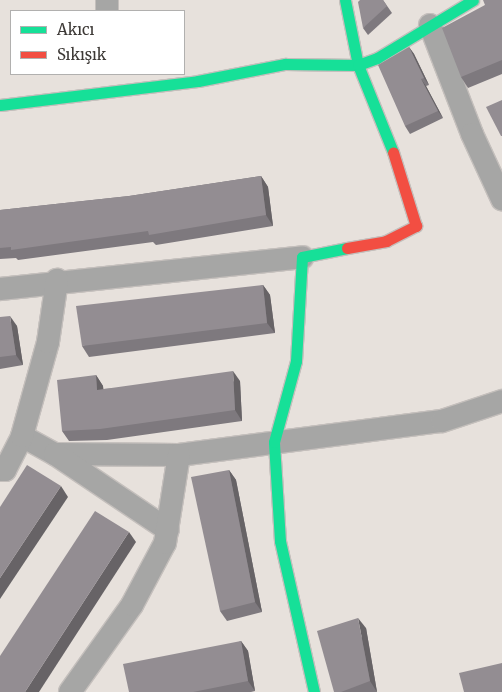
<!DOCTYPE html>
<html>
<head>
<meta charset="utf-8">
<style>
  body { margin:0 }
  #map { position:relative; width:502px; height:692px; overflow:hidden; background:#e7e1dc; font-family:Merriweather,serif }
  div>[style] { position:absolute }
  .roads { filter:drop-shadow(1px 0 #c4bfbc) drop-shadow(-1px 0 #c4bfbc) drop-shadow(0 1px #c4bfbc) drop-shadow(0 -1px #c4bfbc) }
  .street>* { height:22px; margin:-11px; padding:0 11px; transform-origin:11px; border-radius:11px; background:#a6a6a5 }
  .fast>* { height:11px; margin:-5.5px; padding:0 5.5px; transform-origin:5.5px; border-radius:5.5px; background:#16e098 }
  .jam>* { height:11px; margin:-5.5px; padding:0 5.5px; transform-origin:5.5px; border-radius:5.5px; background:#f24e42 }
  .wall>* { inset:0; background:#7e797e }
  .shaded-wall>* { inset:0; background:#676366 }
  .building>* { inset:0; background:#938d92 }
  span { translate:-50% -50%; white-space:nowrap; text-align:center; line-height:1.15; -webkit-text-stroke:5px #fff; paint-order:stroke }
  .legend { position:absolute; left:10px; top:10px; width:175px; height:65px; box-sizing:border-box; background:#fff; border:1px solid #b1b0af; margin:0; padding:6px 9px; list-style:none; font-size:15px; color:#3d3936 }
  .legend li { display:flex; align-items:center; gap:10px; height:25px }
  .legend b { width:25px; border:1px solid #b1b0af }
</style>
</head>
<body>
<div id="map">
  <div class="roads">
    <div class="street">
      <div style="left:107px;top:0;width:11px;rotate:90deg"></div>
      <div style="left:430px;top:25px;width:117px;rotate:68.9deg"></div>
      <div style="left:472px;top:134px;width:72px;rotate:65.2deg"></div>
      <div style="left:0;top:289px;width:304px;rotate:-6deg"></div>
      <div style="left:22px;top:436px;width:38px;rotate:29deg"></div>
      <div style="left:55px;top:454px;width:124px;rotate:0.5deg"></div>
      <div style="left:179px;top:455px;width:265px;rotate:-7.4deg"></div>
      <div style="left:442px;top:421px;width:63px;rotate:-18.4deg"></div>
      <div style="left:55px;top:454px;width:136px;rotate:33.9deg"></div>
      <div style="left:0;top:470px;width:5px"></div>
      <div style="left:5px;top:470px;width:38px;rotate:-63deg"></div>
      <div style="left:22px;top:436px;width:98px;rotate:-74.5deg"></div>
      <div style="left:48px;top:342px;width:63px;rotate:-81.7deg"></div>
      <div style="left:70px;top:692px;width:107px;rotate:-54.5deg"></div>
      <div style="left:132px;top:605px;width:70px;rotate:-62deg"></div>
      <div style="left:165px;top:543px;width:89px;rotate:-81deg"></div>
    </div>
    <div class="fast">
      <div style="left:345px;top:0;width:66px;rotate:78.7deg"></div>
      <div style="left:358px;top:65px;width:94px;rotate:68.1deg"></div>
      <div style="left:0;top:105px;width:199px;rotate:-6.9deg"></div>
      <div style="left:198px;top:81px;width:89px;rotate:-11.1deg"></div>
      <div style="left:285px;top:64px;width:73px;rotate:0.8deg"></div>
      <div style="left:358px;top:65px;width:20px;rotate:-20deg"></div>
      <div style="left:377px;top:58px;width:112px;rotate:-31.1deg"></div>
      <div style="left:314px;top:692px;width:155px;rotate:-102.7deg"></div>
      <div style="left:280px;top:541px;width:99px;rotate:-93.5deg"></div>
      <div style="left:274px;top:442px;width:84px;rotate:-74.8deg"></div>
      <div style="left:296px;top:361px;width:104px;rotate:-86.7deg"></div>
      <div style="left:302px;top:257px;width:46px;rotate:-11.3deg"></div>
    </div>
    <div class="jam">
      <div style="left:347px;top:248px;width:40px;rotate:-10deg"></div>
      <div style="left:386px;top:241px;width:34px;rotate:-27deg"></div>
      <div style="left:416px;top:226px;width:77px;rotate:-107.3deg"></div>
    </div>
  </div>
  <div class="wall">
    <div style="clip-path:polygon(383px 0,392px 13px,368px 35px,363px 28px)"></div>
    <div style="clip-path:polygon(502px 0,502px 74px,468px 88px,461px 77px,485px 5px)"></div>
    <div style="clip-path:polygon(409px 47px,414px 54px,429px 85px,426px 86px,443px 118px,410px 134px,405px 126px)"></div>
    <div style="clip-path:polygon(261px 176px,268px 187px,273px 226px,156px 245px,153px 242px,18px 260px,16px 258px,0 259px,0 210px,129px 196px)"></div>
    <div style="clip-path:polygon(263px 285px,270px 295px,275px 333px,89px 357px,82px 346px)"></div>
    <div style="clip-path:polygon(0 317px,17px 326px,23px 365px,0 369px)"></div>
    <div style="clip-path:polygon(96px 375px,103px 386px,103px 389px,240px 381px,242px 421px,107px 440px,69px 441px,62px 431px)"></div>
    <div style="clip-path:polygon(229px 470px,236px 480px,262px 612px,227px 621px,220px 611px)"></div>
    <div style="clip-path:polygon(366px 628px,377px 692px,334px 692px)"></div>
    <div style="clip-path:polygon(241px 641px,248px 651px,255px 691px,251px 692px,129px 692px)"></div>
  </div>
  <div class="shaded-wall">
    <div style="clip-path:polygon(409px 47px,414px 54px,429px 85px,424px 78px)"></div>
    <div style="clip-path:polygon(421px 79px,426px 86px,443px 118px,438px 111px)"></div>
    <div style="clip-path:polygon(261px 176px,268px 187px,273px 226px,266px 215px)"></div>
    <div style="clip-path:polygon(263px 285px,270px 295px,275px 333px,267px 323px)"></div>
    <div style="clip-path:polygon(10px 316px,17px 326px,23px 365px,16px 355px)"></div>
    <div style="clip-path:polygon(233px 371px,240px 381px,242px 421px,235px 410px)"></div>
    <div style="clip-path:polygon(96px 375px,103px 386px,105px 400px,97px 390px)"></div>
    <div style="clip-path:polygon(229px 470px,236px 480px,262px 612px,255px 602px)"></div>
    <div style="clip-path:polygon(61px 486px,68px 497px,0 599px,0 578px)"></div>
    <div style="clip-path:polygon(129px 532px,136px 542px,39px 692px,25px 692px)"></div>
    <div style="clip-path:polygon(358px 618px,366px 628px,377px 692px,370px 681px)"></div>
    <div style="clip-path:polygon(241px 641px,248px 651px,255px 691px,248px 681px)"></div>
  </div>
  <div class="building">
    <div style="clip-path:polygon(360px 0,383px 0,387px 6px,363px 28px,358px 2px)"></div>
    <div style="clip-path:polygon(483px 0,502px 0,502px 60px,461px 77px,442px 28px,485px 5px)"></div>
    <div style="clip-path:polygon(409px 47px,424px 78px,421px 79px,438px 111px,405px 126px,378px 65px)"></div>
    <div style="clip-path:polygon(502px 100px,502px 136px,501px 136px,486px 107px)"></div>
    <div style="clip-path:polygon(261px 176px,266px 215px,149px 235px,148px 231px,11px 250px,11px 247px,0 248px,0 210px,129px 196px)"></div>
    <div style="clip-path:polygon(263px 285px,267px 323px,82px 346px,76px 306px)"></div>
    <div style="clip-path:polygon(10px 316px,16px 355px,0 357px,0 317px)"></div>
    <div style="clip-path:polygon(233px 371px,235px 410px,100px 429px,62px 431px,57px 380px,96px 375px,97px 390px)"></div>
    <div style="clip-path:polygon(27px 465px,61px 486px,0 578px,0 507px)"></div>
    <div style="clip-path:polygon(229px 470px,255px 602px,220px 611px,191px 477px)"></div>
    <div style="clip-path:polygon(95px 511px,129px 532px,25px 692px,0 692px,0 656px)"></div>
    <div style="clip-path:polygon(358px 618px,370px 681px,341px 692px,334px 692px,317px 631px)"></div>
    <div style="clip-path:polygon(241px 641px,248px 681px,193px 692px,129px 692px,123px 664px)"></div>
    <div style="clip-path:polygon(502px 663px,502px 692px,464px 692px,459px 673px)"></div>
  </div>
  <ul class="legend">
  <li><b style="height:6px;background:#16e098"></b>Akıcı</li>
  <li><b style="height:6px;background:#f24e42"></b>Sıkışık</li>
  </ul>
</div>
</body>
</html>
